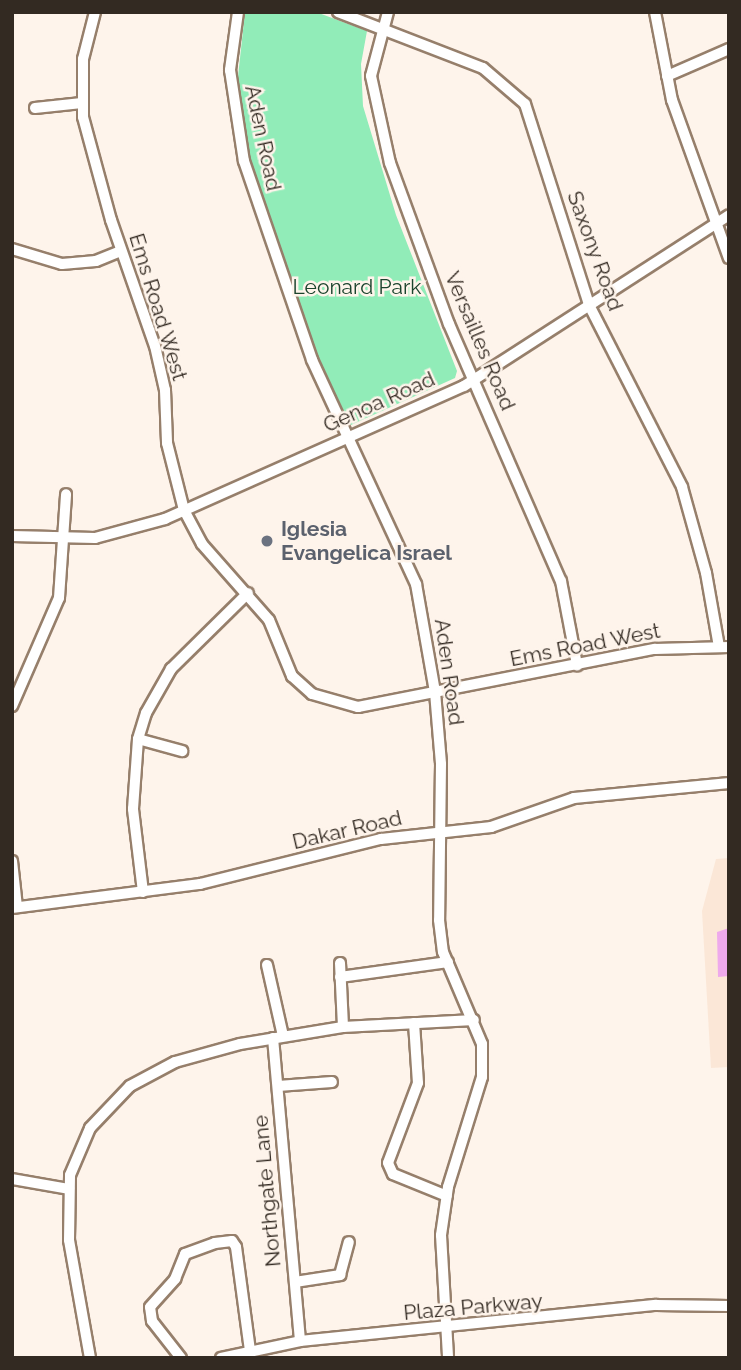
<!DOCTYPE html>
<html>
<head>
<meta charset="utf-8">
<style>
  body { margin:0 }
  #map { position:relative; width:741px; height:1370px; overflow:hidden; background:#fef4eb; font-family:Raleway,sans-serif }
  div>[style] { position:absolute }
  .built>* { inset:0; background:#fbe7d7 }
  .green>* { inset:0; background:#91ecb8 }
  .building>* { inset:0; background:#eea9ec }
  .roads { filter:drop-shadow(2px 0 #967f6b) drop-shadow(-2px 0 #967f6b) drop-shadow(0 2px #967f6b) drop-shadow(0 -2px #967f6b) }
  .minor>* { height:10px; margin:-5px; padding:0 5px; transform-origin:5px; border-radius:5px; background:#fff }
  .dots>* { width:19px; height:19px; translate:-50% -50%; box-sizing:border-box; border:4px solid #fef4eb; border-radius:50% }
  span { translate:-50% -50%; white-space:nowrap; text-align:center; line-height:1.15; -webkit-text-stroke:5px #fef4eb; paint-order:stroke }
  .street-label { font-size:21px; color:#332a22 }
  .park-label { font-size:21px; color:#1b432d }
  .worship-label { font-size:21px; color:#5b616d; font-weight:700 }
  .left { translate:0 -50%; text-align:left }
  .frame { position:absolute; inset:0; border:14px solid #332a22; pointer-events:none }
</style>
</head>
<body>
<div id="map">
  <div class="built">
    <div style="clip-path:polygon(729px 858px,729px 1067px,711px 1068px,702px 911px,716px 859px)"></div>
  </div>
  <div class="green">
    <div style="clip-path:polygon(245px 12px,316px 12px,367px 31px,361px 64px,363px 106px,396px 215px,457px 371px,455px 378px,351px 425px,344px 422px,297px 306px,249px 161px,236px 95px)"></div>
  </div>
  <div class="building">
    <div style="clip-path:polygon(729px 928px,729px 976px,718px 977px,717px 932px)"></div>
  </div>
  <div class="roads">
    <div class="minor">
      <div style="left:95px;top:12px;width:49px;rotate:104.3deg"></div>
      <div style="left:83px;top:59px;width:58px;rotate:90deg"></div>
      <div style="left:83px;top:117px;width:107px;rotate:74.8deg"></div>
      <div style="left:111px;top:220px;width:133px;rotate:70.8deg"></div>
      <div style="left:155px;top:346px;width:45px;rotate:77.2deg"></div>
      <div style="left:165px;top:390px;width:53px;rotate:87.8deg"></div>
      <div style="left:167px;top:443px;width:69px;rotate:75.8deg"></div>
      <div style="left:184px;top:510px;width:38px;rotate:62deg"></div>
      <div style="left:202px;top:544px;width:101px;rotate:48.6deg"></div>
      <div style="left:269px;top:620px;width:61px;rotate:67.7deg"></div>
      <div style="left:292px;top:676px;width:27px;rotate:42deg"></div>
      <div style="left:312px;top:694px;width:48px;rotate:15.8deg"></div>
      <div style="left:358px;top:707px;width:303px;rotate:-11.1deg"></div>
      <div style="left:655px;top:649px;width:74px;rotate:-1.5deg"></div>
      <div style="left:238px;top:12px;width:59px;rotate:97.9deg"></div>
      <div style="left:230px;top:70px;width:92px;rotate:81.3deg"></div>
      <div style="left:244px;top:161px;width:210px;rotate:71.1deg"></div>
      <div style="left:312px;top:360px;width:247px;rotate:65.1deg"></div>
      <div style="left:416px;top:584px;width:110px;rotate:80deg"></div>
      <div style="left:435px;top:692px;width:72px;rotate:85.2deg"></div>
      <div style="left:441px;top:764px;width:156px;rotate:90.7deg"></div>
      <div style="left:439px;top:920px;width:32px;rotate:83deg"></div>
      <div style="left:443px;top:952px;width:100px;rotate:67deg"></div>
      <div style="left:482px;top:1044px;width:33px;rotate:90deg"></div>
      <div style="left:482px;top:1077px;width:115px;rotate:107.2deg"></div>
      <div style="left:448px;top:1187px;width:49px;rotate:98.3deg"></div>
      <div style="left:441px;top:1235px;width:123px;rotate:86.7deg"></div>
      <div style="left:338px;top:12px;width:155px;rotate:21.1deg"></div>
      <div style="left:483px;top:68px;width:55px;rotate:40.6deg"></div>
      <div style="left:525px;top:104px;width:211px;rotate:72.3deg"></div>
      <div style="left:589px;top:305px;width:204px;rotate:62.9deg"></div>
      <div style="left:682px;top:487px;width:89px;rotate:74.4deg"></div>
      <div style="left:706px;top:573px;width:75px;rotate:80deg"></div>
      <div style="left:388px;top:12px;width:66px;rotate:104.9deg"></div>
      <div style="left:371px;top:76px;width:89px;rotate:77.7deg"></div>
      <div style="left:390px;top:163px;width:171px;rotate:69.9deg"></div>
      <div style="left:449px;top:324px;width:280px;rotate:66.5deg"></div>
      <div style="left:561px;top:581px;width:86px;rotate:79.2deg"></div>
      <div style="left:655px;top:12px;width:90px;rotate:79.1deg"></div>
      <div style="left:672px;top:100px;width:168px;rotate:70.2deg"></div>
      <div style="left:667px;top:76px;width:68px;rotate:-23.5deg"></div>
      <div style="left:35px;top:108px;width:47px;rotate:-6.1deg"></div>
      <div style="left:12px;top:249px;width:52px;rotate:16.7deg"></div>
      <div style="left:62px;top:264px;width:34px;rotate:-5deg"></div>
      <div style="left:96px;top:261px;width:27px;rotate:-22deg"></div>
      <div style="left:12px;top:536px;width:83px;rotate:1.4deg"></div>
      <div style="left:95px;top:538px;width:73px;rotate:-15.2deg"></div>
      <div style="left:165px;top:519px;width:327px;rotate:-24deg"></div>
      <div style="left:464px;top:386px;width:315px;rotate:-32.8deg"></div>
      <div style="left:12px;top:706px;width:118px;rotate:-66.5deg"></div>
      <div style="left:59px;top:598px;width:104px;rotate:-86.1deg"></div>
      <div style="left:138px;top:739px;width:46px;rotate:15.3deg"></div>
      <div style="left:12px;top:861px;width:46px;rotate:83.8deg"></div>
      <div style="left:143px;top:892px;width:84px;rotate:-96.9deg"></div>
      <div style="left:133px;top:809px;width:70px;rotate:-85.9deg"></div>
      <div style="left:138px;top:739px;width:27px;rotate:-73deg"></div>
      <div style="left:146px;top:713px;width:51px;rotate:-60.4deg"></div>
      <div style="left:171px;top:669px;width:108px;rotate:-44.6deg"></div>
      <div style="left:12px;top:908px;width:190px;rotate:-7.3deg"></div>
      <div style="left:200px;top:884px;width:187px;rotate:-14deg"></div>
      <div style="left:381px;top:839px;width:111px;rotate:-6.2deg"></div>
      <div style="left:491px;top:827px;width:88px;rotate:-19.3deg"></div>
      <div style="left:574px;top:798px;width:156px;rotate:-5.5deg"></div>
      <div style="left:340px;top:963px;width:64px;rotate:87.3deg"></div>
      <div style="left:267px;top:965px;width:73px;rotate:77.3deg"></div>
      <div style="left:340px;top:977px;width:109px;rotate:-7.9deg"></div>
      <div style="left:414px;top:1023px;width:60px;rotate:86.2deg"></div>
      <div style="left:418px;top:1083px;width:85px;rotate:110.6deg"></div>
      <div style="left:388px;top:1163px;width:12px;rotate:66deg"></div>
      <div style="left:393px;top:1174px;width:58px;rotate:22.2deg"></div>
      <div style="left:273px;top:1038px;width:304px;rotate:84.9deg"></div>
      <div style="left:278px;top:1086px;width:54px;rotate:-4.2deg"></div>
      <div style="left:12px;top:1179px;width:58px;rotate:10deg"></div>
      <div style="left:295px;top:1282px;width:46px;rotate:-8.8deg"></div>
      <div style="left:340px;top:1275px;width:34px;rotate:-75deg"></div>
      <div style="left:90px;top:1358px;width:120px;rotate:-100.1deg"></div>
      <div style="left:69px;top:1240px;width:65px;rotate:-89.1deg"></div>
      <div style="left:70px;top:1175px;width:51px;rotate:-66.9deg"></div>
      <div style="left:90px;top:1128px;width:58px;rotate:-46.4deg"></div>
      <div style="left:130px;top:1086px;width:51px;rotate:-28.1deg"></div>
      <div style="left:175px;top:1062px;width:67px;rotate:-15.5deg"></div>
      <div style="left:240px;top:1044px;width:104px;rotate:-9.4deg"></div>
      <div style="left:343px;top:1027px;width:131px;rotate:-3.1deg"></div>
      <div style="left:181px;top:1358px;width:47px;rotate:-128.1deg"></div>
      <div style="left:152px;top:1321px;width:14px;rotate:-98deg"></div>
      <div style="left:150px;top:1307px;width:38px;rotate:-48deg"></div>
      <div style="left:175px;top:1279px;width:27px;rotate:-68deg"></div>
      <div style="left:185px;top:1254px;width:32px;rotate:-20deg"></div>
      <div style="left:215px;top:1243px;width:17px;rotate:-7deg"></div>
      <div style="left:232px;top:1241px;width:7px;rotate:56deg"></div>
      <div style="left:236px;top:1247px;width:104px;rotate:82.3deg"></div>
      <div style="left:221px;top:1358px;width:81px;rotate:-12.1deg"></div>
      <div style="left:300px;top:1341px;width:358px;rotate:-5.8deg"></div>
      <div style="left:656px;top:1305px;width:73px;rotate:0.8deg"></div>
    </div>
  </div>
  <div class="dots">
    <div style="left:267px;top:541px;background:#6b7280"></div>
  </div>
  <div class="street-label">
    <span style="left:263px;top:138px;rotate:78deg">Aden Road</span>
    <span style="left:595px;top:251px;rotate:70deg">Saxony Road</span>
    <span style="left:158px;top:307px;rotate:73deg">Ems Road West</span>
    <span style="left:480px;top:341px;rotate:67deg">Versailles Road</span>
    <span style="left:379px;top:402px;rotate:-24deg">Genoa Road</span>
    <span style="left:585px;top:645px;rotate:-11deg">Ems Road West</span>
    <span style="left:449px;top:672px;rotate:82deg">Aden Road</span>
    <span style="left:347px;top:830px;rotate:-13deg">Dakar Road</span>
    <span style="left:267px;top:1191px;rotate:-95deg">Northgate Lane</span>
    <span style="left:473px;top:1307px;rotate:-5deg">Plaza Parkway</span>
  </div>
  <div class="park-label">
    <span style="left:357px;top:287px">Leonard Park</span>
  </div>
  <div class="worship-label">
    <span class="left" style="left:281px;top:541px">Iglesia<br>Evangelica Israel</span>
  </div>
  <div class="frame"></div>
</div>
</body>
</html>
